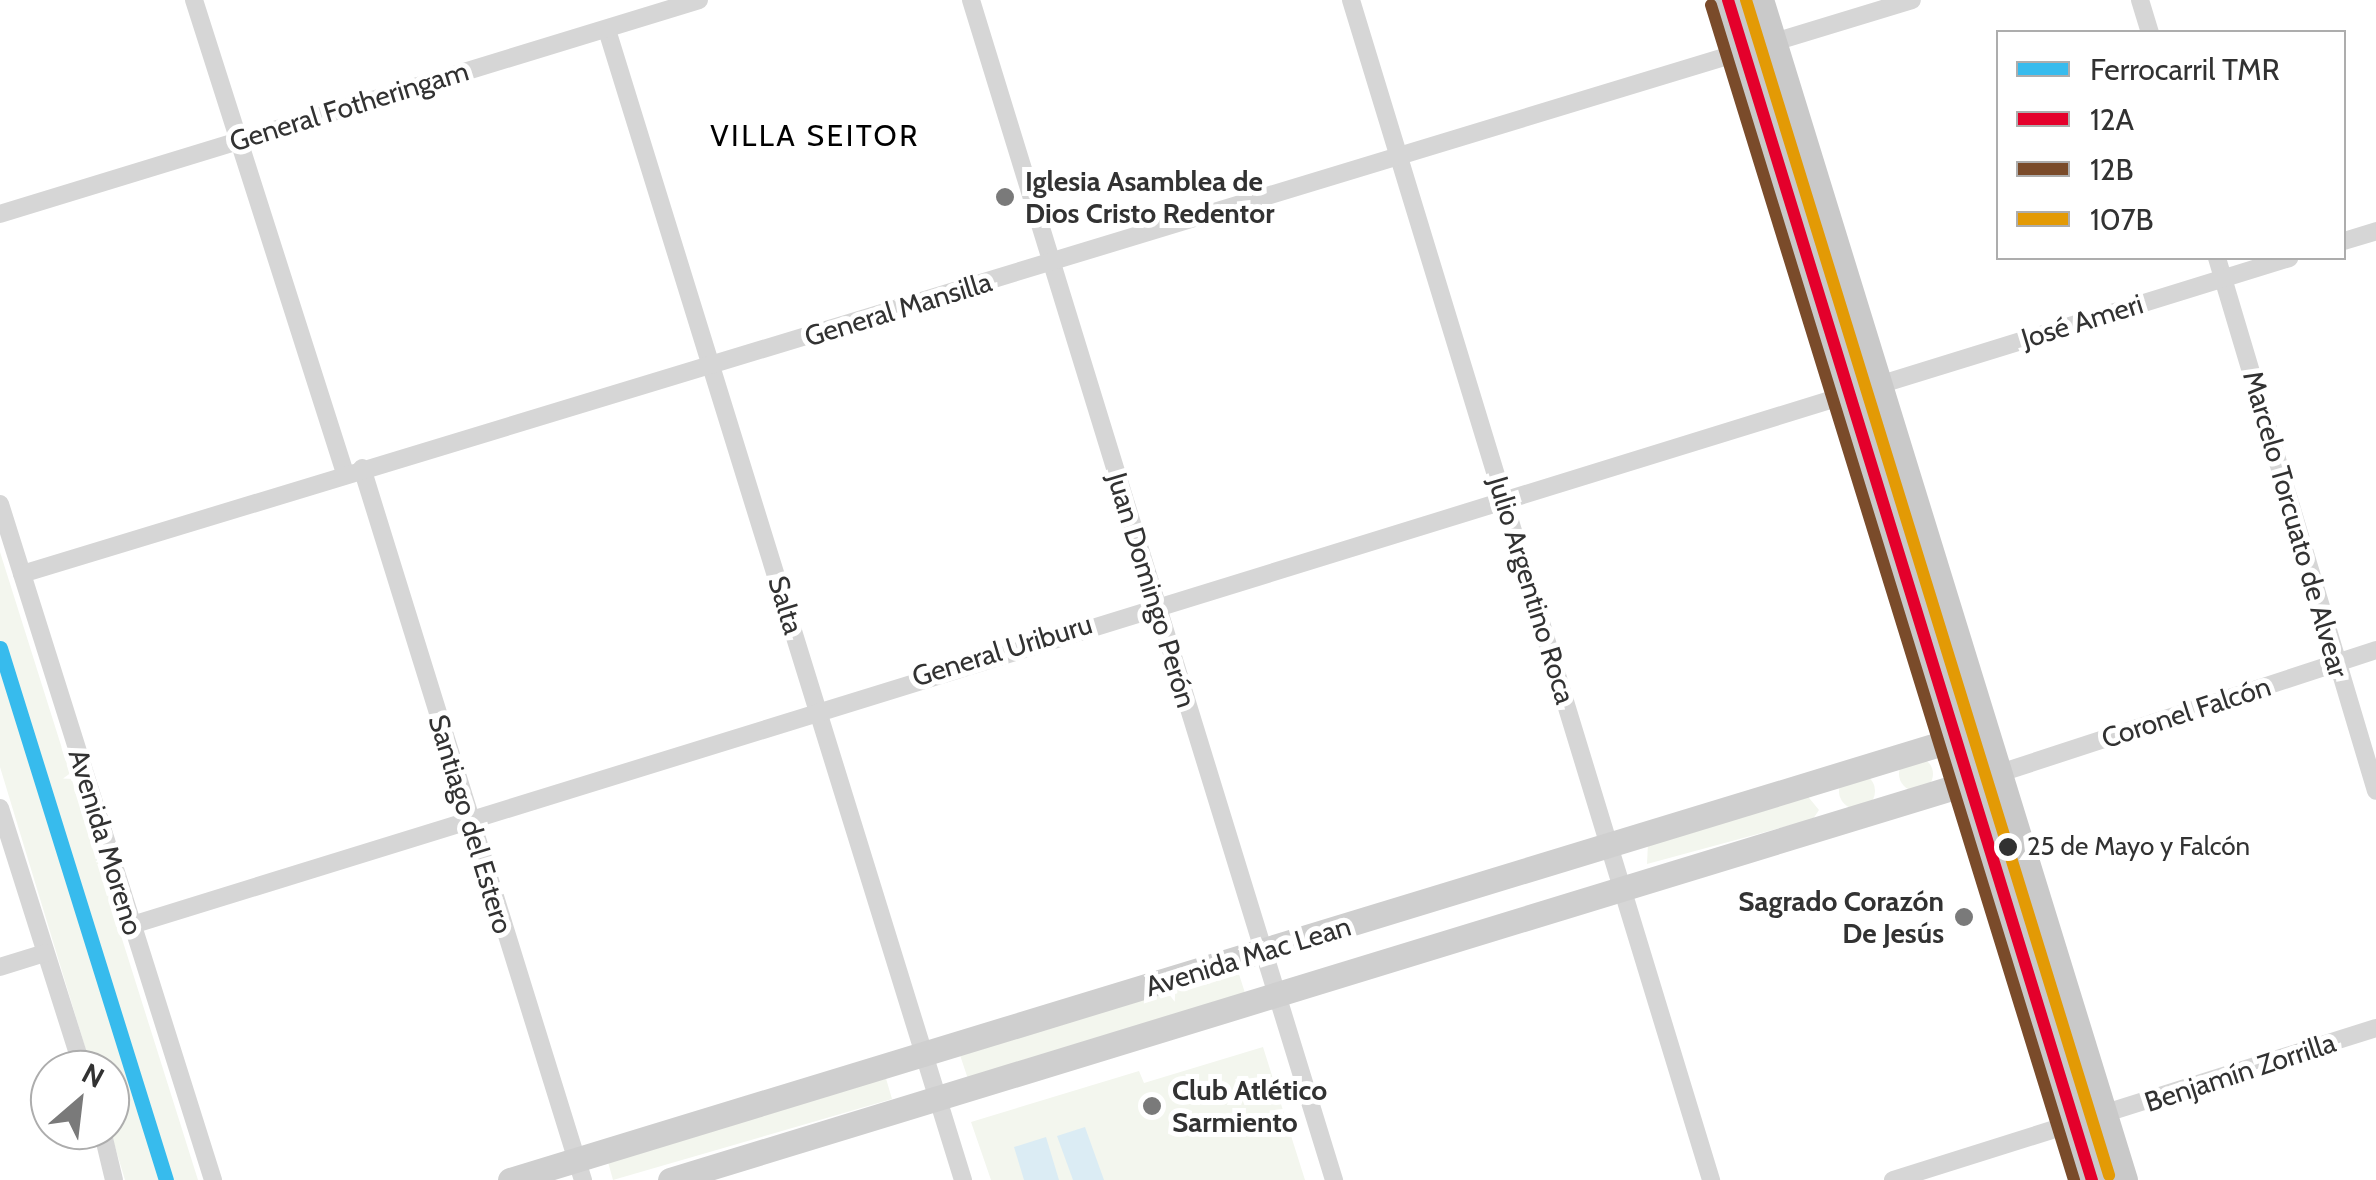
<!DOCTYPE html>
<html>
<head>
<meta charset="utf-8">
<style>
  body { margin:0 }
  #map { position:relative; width:2376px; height:1180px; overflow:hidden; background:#fff; font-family:Cabin,sans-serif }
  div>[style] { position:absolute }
  .green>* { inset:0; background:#f3f6ee }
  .round { border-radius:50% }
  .water>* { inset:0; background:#dbecf4 }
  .minor>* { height:18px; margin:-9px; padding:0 9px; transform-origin:9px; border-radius:9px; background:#d6d6d6 }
  .secondary>* { height:25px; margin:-12.5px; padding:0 12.5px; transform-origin:12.5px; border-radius:12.5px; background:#cfcfcf }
  .primary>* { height:28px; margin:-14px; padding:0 14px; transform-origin:14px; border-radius:14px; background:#c9c9c9 }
  .bus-1>* { height:12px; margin:-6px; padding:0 6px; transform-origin:6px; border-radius:6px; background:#e4002b }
  .bus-2>* { height:12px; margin:-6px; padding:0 6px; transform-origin:6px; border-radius:6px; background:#7a4b2a }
  .bus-3>* { height:12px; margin:-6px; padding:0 6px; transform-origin:6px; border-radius:6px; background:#e39a05 }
  .rail-1>* { height:15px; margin:-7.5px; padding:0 7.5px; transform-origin:7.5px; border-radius:7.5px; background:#37bbed }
  .dots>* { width:28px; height:28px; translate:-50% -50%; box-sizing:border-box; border:5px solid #fff; border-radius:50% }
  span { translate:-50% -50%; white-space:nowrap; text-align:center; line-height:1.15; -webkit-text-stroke:10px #fff; paint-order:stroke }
  .bus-label { font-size:26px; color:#323232 }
  .left { translate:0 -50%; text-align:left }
  .street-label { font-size:28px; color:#323232 }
  .poi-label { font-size:28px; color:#323232; font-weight:700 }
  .right { translate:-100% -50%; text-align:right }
  .neighbourhood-label { font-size:30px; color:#000; letter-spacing:2.5px }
  .legend { position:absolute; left:1996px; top:30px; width:350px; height:230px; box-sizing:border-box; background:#fff; border:2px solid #adadad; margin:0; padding:12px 18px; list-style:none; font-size:30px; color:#323232 }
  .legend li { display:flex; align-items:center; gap:20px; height:50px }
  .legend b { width:50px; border:2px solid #adadad }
  .north { position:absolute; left:30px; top:1050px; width:100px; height:100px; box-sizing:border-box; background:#fff; border:2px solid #adadad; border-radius:50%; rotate:28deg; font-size:28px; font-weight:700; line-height:40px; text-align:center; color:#323232 }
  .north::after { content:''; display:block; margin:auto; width:35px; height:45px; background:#7a7a7a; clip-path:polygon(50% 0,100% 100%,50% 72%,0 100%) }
</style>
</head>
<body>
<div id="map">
  <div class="green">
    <div style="clip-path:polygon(1774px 79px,1856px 351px,1767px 81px)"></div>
    <div style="clip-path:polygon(1873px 423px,1962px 693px,1955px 696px,1867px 424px)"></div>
    <div style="clip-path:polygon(0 552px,106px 888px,198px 1180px,125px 1180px,110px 1130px,110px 1070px,92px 1070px,0 767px)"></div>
    <div class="round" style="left:1899px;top:757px;width:34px;height:34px"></div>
    <div class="round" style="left:1839px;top:773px;width:36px;height:36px"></div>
    <div style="clip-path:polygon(1805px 793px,1819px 810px,1813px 819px,1647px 864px,1648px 843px)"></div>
    <div style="clip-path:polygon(1237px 968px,1245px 993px,968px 1079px,960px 1055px)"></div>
    <div style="clip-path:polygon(1263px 1047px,1305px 1180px,991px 1180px,971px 1122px,1139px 1071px,1144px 1083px)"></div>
    <div style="clip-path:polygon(885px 1075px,892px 1099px,613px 1180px,608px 1162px)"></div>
  </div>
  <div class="water">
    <div style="clip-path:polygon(1085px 1127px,1104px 1180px,1073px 1180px,1057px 1136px)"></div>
    <div style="clip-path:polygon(1046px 1137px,1059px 1180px,1024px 1180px,1014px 1147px)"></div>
  </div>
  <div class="minor">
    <div style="left:194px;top:0;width:496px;rotate:72.3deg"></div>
    <div style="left:971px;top:0;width:1235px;rotate:72.9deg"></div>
    <div style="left:1351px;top:0;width:1234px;rotate:73.03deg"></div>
    <div style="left:2140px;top:0;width:34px;rotate:73deg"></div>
    <div style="left:607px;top:30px;width:1204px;rotate:72.8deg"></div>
    <div style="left:0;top:214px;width:731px;rotate:-17.02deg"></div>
    <div style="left:2344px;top:241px;width:34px;rotate:-17deg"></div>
    <div style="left:2217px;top:258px;width:556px;rotate:73.39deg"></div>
    <div style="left:362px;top:468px;width:746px;rotate:72.76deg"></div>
    <div style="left:0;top:504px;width:709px;rotate:72.51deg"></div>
    <div style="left:22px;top:574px;width:1975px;rotate:-16.89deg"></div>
    <div style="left:1997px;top:774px;width:399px;rotate:-18.1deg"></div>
    <div style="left:0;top:808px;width:275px;rotate:72.4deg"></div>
    <div style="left:132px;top:925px;width:2258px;rotate:-17.18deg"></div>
    <div style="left:0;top:967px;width:47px;rotate:-17.3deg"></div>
    <div style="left:102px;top:1130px;width:51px;rotate:76.5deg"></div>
    <div style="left:1893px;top:1180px;width:506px;rotate:-17.47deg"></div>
  </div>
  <div class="secondary">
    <div style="left:510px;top:1180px;width:1529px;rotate:-16.96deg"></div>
    <div style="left:670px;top:1180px;width:1388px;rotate:-17.01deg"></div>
  </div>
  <div class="primary">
    <div style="left:1728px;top:0;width:1235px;rotate:72.86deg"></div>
    <div style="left:1760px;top:0;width:1235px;rotate:72.86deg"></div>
  </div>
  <div class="bus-1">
    <div style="left:1728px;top:0;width:1235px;rotate:72.86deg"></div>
  </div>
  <div class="bus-2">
    <div style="left:1711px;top:5px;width:1230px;rotate:72.83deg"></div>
  </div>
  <div class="bus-3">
    <div style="left:1746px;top:0;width:1230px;rotate:72.83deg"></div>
  </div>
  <div class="rail-1">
    <div style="left:0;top:648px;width:557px;rotate:72.67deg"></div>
  </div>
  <div class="dots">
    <div style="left:1005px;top:197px;background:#7a7a7a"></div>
    <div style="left:2008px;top:847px;background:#323232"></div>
    <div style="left:1964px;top:917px;background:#7a7a7a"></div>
    <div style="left:1152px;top:1106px;background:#7a7a7a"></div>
  </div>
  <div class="bus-label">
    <span class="left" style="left:2027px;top:847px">25 de Mayo y Falcón</span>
  </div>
  <div class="street-label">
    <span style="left:349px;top:106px;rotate:-17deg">General Fotheringam</span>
    <span style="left:898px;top:309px;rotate:-17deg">General Mansilla</span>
    <span style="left:2082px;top:321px;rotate:-17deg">José Ameri</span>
    <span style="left:2296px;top:524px;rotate:74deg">Marcelo Torcuato de Alvear</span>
    <span style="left:1152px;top:590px;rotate:73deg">Juan Domingo Perón</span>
    <span style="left:1532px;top:590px;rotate:73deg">Julio Argentino Roca</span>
    <span style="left:786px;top:605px;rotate:73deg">Salta</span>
    <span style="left:1002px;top:650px;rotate:-17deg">General Uriburu</span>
    <span style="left:2186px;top:712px;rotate:-18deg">Coronel Falcón</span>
    <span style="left:471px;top:824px;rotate:73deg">Santiago del Estero</span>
    <span style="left:106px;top:842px;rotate:73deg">Avenida Moreno</span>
    <span style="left:1248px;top:956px;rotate:-17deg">Avenida Mac Lean</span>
    <span style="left:2240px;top:1072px;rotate:-18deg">Benjamín Zorrilla</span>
  </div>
  <div class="poi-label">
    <span class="left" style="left:1025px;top:197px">Iglesia Asamblea de<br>Dios Cristo Redentor</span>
    <span class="right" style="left:1944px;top:917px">Sagrado Corazón<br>De Jesús</span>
    <span class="left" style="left:1172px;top:1106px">Club Atlético<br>Sarmiento</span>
  </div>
  <div class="neighbourhood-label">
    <span style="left:815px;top:136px">VILLA SEITOR</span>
  </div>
  <ul class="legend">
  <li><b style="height:12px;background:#37bbed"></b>Ferrocarril TMR</li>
  <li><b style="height:12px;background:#e4002b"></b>12A</li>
  <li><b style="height:12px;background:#7a4b2a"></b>12B</li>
  <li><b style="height:12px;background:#e39a05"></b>107B</li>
  </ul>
  <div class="north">N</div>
</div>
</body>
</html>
